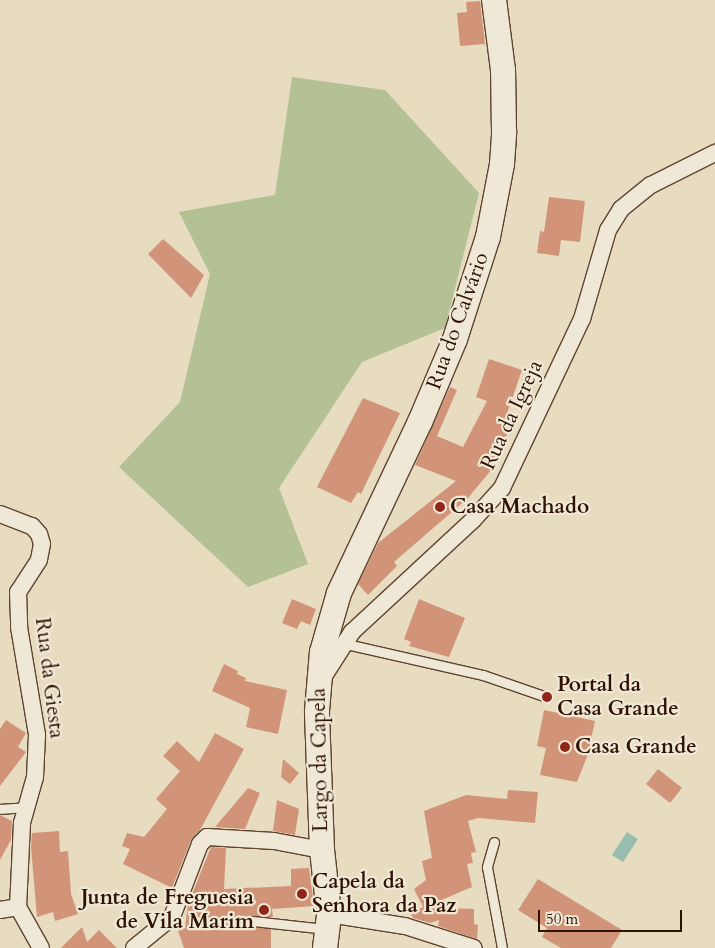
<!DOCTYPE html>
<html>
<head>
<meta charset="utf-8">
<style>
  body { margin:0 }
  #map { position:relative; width:715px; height:948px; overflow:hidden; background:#e7dcc0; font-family:Cardo,serif }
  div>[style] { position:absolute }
  .green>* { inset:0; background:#b3c194 }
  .water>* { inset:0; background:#98bcad }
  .building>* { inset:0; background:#d29478 }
  .roads { filter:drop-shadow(1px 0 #5e4430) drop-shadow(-1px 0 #5e4430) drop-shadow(0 1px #5e4430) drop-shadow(0 -1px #5e4430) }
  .lane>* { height:9px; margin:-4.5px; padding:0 4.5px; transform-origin:4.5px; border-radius:4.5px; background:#efe8d6 }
  .street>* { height:16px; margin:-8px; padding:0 8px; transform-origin:8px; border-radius:8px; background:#efe8d6 }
  .secondary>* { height:24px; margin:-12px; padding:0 12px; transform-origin:12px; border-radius:12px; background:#efe8d6 }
  .dots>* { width:14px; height:14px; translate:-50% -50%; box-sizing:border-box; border:2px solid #efe8d6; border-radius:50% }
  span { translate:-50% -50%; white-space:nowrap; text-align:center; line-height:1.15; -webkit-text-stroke:4.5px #efe8d6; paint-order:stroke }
  .street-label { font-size:21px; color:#301200 }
  .poi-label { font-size:21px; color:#301200; font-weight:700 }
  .left { translate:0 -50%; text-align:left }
  .right { translate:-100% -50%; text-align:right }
  .scale { position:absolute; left:538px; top:910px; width:144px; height:22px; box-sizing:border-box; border:2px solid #301200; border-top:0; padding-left:6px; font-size:15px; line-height:18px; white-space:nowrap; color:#301200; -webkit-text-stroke:4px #efe8d6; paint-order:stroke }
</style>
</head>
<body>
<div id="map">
  <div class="green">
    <div style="clip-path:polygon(292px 77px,385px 90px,479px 193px,445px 328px,362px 362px,279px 488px,308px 564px,248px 587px,119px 467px,180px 402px,210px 274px,179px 212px,275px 195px)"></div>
  </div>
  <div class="water">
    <div style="clip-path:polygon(627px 832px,638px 839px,623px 862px,612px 855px)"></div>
  </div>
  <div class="building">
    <div style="clip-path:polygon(480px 1px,485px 44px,460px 46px,457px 13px,467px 12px,466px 2px)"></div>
    <div style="clip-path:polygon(549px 197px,585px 201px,580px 242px,561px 240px,559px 256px,537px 253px,540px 231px,544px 232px)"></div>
    <div style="clip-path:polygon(163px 239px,204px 275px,191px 298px,148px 254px)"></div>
    <div style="clip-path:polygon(489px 359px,522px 370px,503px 425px,510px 429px,490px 468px,492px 469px,468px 498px,394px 562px,397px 566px,368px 595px,358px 584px,378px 543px,456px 481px,415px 465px,450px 387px,457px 390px,437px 436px,463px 447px,487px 401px,476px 397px)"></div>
    <div style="clip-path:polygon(363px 398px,400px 413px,361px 494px,358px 492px,351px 503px,317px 487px)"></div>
    <div style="clip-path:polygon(292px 599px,316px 609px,310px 625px,301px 621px,297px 629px,282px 623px)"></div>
    <div style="clip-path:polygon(419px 599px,465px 618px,449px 657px,409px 646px,411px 642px,404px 639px)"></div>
    <div style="clip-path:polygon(224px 664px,238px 671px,237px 674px,246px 678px,245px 681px,287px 690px,278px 734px,246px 727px,250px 708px,212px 691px)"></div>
    <div style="clip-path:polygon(544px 710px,595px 721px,588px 754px,577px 782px,540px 775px,546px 748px,537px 746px)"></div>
    <div style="clip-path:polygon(6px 720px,26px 733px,18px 747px,26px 752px,0 786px,0 729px)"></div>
    <div style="clip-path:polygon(215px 733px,244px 749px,200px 830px,191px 840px,172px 888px,123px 864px,130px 849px,122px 846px,127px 833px,144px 837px,167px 809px,156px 799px,180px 771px,163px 756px,177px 741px,199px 762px)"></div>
    <div style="clip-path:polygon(283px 759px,299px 773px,290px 784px,281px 777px)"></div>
    <div style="clip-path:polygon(658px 769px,682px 788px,670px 803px,646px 784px)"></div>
    <div style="clip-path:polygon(248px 788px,260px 793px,245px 829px,215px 827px)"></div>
    <div style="clip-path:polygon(508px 790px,538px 792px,535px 823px,478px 818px,468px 821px,476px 852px,471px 853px,473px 863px,467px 864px,472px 887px,425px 907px,474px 909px,474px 924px,478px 925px,477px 939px,438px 926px,439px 920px,430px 923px,413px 918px,410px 912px,423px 907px,414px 889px,426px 880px,422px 861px,432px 858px,424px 811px,466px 795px,507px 799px)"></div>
    <div style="clip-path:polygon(277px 800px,299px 809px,295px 835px,273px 831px)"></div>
    <div style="clip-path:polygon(0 815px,12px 821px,11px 840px,0 860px)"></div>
    <div style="clip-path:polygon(59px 831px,60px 852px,68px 851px,71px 894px,78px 914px,55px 921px,53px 912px,37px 917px,31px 847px,32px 833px)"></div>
    <div style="clip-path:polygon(211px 847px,226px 848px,224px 889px,291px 886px,291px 869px,309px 868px,314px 906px,272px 909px,273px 917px,248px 917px,250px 926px,271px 929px,271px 948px,184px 948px,178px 931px,185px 928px,188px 904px)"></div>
    <div style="clip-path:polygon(538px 879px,622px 930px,611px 948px,561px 948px,542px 937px,547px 928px,518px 910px)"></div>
    <div style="clip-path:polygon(82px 927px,87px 942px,99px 930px,117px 948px,61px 948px)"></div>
  </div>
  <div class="roads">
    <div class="lane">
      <div style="left:342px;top:643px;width:145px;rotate:12.8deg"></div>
      <div style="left:483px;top:675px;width:65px;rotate:19deg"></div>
      <div style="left:0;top:809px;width:26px;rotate:-4deg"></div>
      <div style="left:494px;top:842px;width:26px;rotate:106deg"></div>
      <div style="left:487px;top:867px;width:82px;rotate:79.5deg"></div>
      <div style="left:253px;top:921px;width:72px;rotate:6.3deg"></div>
    </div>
    <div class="street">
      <div style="left:0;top:514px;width:34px;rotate:21deg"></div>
      <div style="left:32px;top:526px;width:11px;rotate:49deg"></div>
      <div style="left:39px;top:534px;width:10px;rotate:73deg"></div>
      <div style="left:42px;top:544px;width:16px;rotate:101deg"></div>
      <div style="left:39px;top:560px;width:38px;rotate:123deg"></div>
      <div style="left:18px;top:592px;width:35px;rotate:88deg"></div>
      <div style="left:19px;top:627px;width:109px;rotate:80.5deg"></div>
      <div style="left:37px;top:735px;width:42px;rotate:92.7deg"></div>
      <div style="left:35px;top:777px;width:48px;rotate:105.8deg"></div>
      <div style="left:22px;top:823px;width:84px;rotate:92.7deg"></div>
      <div style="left:324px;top:676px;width:52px;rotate:-57.5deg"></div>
      <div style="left:352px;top:632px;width:165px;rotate:-42.8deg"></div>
      <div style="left:473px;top:520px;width:43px;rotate:-47.8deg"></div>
      <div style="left:502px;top:488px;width:187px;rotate:-64.7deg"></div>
      <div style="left:582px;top:319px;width:93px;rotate:-73.7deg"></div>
      <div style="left:608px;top:230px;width:25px;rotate:-58deg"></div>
      <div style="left:621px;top:209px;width:38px;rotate:-39deg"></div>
      <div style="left:651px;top:185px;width:72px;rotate:-26.6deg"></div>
      <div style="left:18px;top:907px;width:47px;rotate:60.7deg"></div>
      <div style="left:0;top:910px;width:18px;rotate:-9deg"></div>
      <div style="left:329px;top:914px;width:77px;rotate:9deg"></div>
      <div style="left:405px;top:926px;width:72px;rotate:17.7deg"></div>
      <div style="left:134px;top:948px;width:49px;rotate:-39.2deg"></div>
      <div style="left:172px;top:917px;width:78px;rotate:-69deg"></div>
      <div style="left:200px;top:844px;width:10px;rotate:-45deg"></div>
      <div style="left:207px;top:837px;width:67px;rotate:3.4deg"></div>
      <div style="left:274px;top:841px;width:49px;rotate:10.6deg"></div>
    </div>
    <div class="secondary">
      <div style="left:325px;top:948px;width:34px;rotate:-83deg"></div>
      <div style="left:329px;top:914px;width:64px;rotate:-96.2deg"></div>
      <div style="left:322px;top:850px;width:139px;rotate:-92.1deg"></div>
      <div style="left:317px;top:711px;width:59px;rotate:-85.2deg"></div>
      <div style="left:322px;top:652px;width:61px;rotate:-73.9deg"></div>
      <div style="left:339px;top:593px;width:189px;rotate:-64.7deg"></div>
      <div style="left:420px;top:422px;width:90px;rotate:-67.1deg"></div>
      <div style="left:455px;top:339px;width:107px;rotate:-72.1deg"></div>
      <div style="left:488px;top:237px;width:74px;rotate:-79.1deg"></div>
      <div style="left:502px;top:164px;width:32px;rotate:-86deg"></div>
      <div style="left:504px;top:132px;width:62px;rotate:-90.9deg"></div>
      <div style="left:503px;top:70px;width:71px;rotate:-97.3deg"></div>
    </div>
  </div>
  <div class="dots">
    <div style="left:440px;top:507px;background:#8f2418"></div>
    <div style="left:547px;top:697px;background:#8f2418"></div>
    <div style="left:565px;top:747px;background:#8f2418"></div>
    <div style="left:302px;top:894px;background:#8f2418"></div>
    <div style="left:264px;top:910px;background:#8f2418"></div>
  </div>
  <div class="street-label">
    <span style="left:458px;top:321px;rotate:-70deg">Rua do Calvário</span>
    <span style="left:512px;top:415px;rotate:-65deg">Rua da Igreja</span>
    <span style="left:49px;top:678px;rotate:83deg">Rua da Giesta</span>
    <span style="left:320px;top:760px;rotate:-91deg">Largo da Capela</span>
  </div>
  <div class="poi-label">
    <span class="left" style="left:450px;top:507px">Casa Machado</span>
    <span class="left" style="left:557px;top:697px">Portal da<br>Casa Grande</span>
    <span class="left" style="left:575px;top:747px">Casa Grande</span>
    <span class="left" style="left:312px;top:894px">Capela da<br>Senhora da Paz</span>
    <span class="right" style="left:254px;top:910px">Junta de Freguesia<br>de Vila Marim</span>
  </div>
  <div class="scale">50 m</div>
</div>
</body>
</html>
